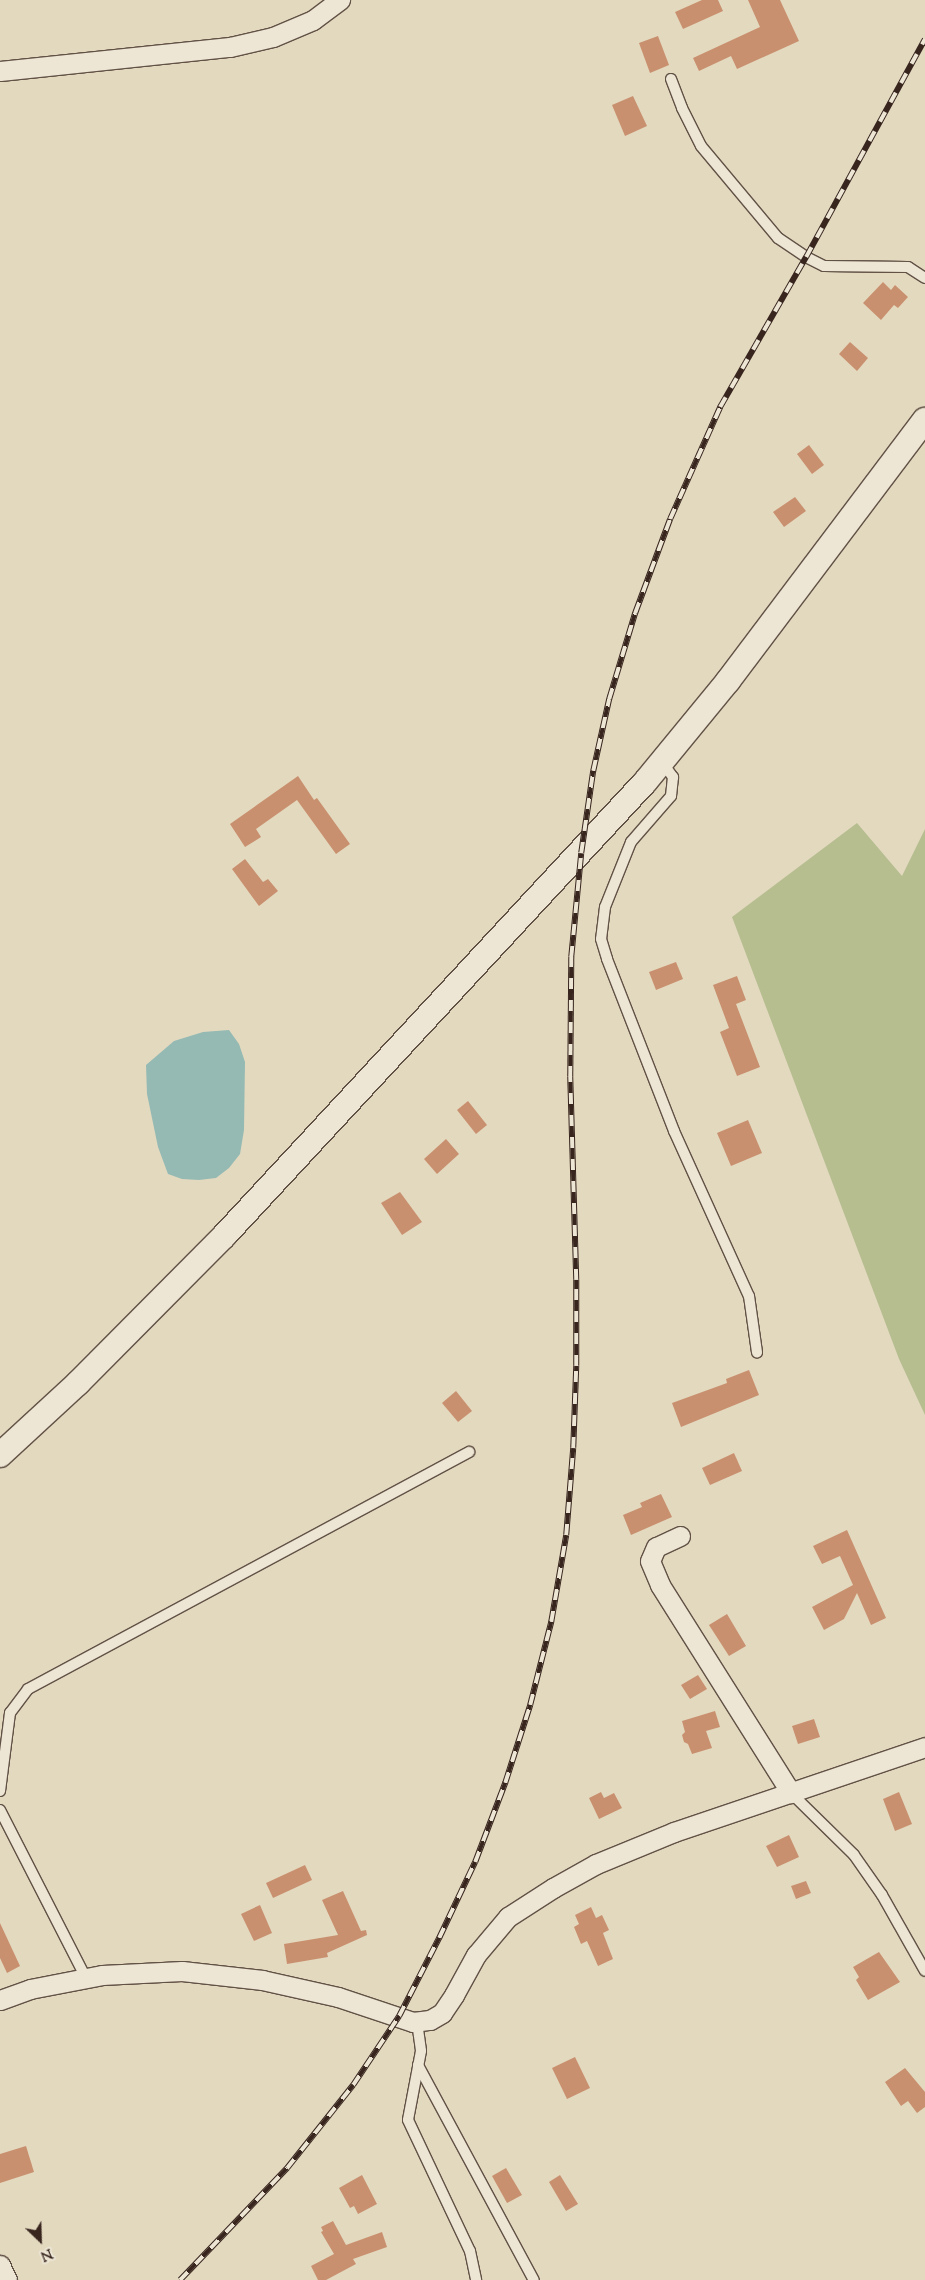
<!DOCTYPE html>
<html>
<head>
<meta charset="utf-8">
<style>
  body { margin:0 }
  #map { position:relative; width:925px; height:2280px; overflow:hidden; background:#e3d9bf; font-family:"Sorts Mill Goudy",serif }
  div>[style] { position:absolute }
  .green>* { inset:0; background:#b6be90 }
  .water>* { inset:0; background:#95bab4 }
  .building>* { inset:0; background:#c9906f }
  .roads { filter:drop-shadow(1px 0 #625246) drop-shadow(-1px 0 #625246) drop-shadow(0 1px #625246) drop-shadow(0 -1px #625246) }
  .service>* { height:10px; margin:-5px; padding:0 5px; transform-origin:5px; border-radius:5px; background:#ede6d5 }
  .minor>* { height:19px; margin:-9.5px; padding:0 9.5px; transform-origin:9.5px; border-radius:9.5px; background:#ede6d5 }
  .tertiary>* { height:24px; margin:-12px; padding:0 12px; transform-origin:12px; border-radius:12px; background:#ede6d5 }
  .rail>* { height:5.5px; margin-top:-2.75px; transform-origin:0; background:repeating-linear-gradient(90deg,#ede6d5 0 11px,#37251e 0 22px); box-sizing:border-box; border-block:1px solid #37251e }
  span { translate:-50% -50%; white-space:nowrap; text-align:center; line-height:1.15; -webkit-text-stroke:4px #ede6d5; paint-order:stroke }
  .north { position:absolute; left:15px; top:2215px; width:50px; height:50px; -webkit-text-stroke:4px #ede6d5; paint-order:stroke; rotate:156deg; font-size:14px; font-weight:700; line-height:20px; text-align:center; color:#37251e }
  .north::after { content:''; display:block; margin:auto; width:18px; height:22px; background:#37251e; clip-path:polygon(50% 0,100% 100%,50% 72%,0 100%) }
</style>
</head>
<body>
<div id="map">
  <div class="green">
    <div style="clip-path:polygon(857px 823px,902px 876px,925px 829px,925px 1415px,899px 1359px,732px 917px)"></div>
  </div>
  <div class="water">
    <div style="clip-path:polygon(229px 1030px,239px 1044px,245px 1062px,244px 1130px,240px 1154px,229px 1168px,216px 1178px,199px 1180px,182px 1179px,168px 1174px,158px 1147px,147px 1094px,146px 1065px,174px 1041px,203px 1032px)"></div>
  </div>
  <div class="building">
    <div style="clip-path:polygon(702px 0,718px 0,723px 11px,683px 29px,675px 12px)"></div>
    <div style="clip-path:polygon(748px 0,780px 0,799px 41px,737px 69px,731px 56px,699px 71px,693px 58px,760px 27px)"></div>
    <div style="clip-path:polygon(658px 36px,669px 65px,650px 73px,639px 43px)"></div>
    <div style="clip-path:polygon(633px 96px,647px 126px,625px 136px,612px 105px)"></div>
    <div style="clip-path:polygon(883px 282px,891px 290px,895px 285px,908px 297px,898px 308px,894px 305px,881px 320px,863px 303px)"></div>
    <div style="clip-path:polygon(850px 342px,868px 358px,857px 371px,839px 354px)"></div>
    <div style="clip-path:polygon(809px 445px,824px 465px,812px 474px,797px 454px)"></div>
    <div style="clip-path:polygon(795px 497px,806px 511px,784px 527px,773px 512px)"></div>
    <div style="clip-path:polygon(298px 776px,314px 800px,317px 798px,350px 844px,336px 854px,297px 800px,256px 829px,261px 837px,245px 847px,230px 824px)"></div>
    <div style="clip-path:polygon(245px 859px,263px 882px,268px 879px,278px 891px,259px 906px,232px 869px)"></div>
    <div style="clip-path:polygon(676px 962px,683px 979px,656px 990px,649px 972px)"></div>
    <div style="clip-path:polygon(737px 976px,746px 1000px,736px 1004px,760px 1067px,737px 1076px,720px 1032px,729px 1028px,713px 985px)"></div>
    <div style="clip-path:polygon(468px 1101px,487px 1125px,476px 1134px,457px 1110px)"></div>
    <div style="clip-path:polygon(748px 1120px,762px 1153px,731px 1166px,717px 1133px)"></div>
    <div style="clip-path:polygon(446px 1139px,459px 1154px,437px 1174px,424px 1159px)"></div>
    <div style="clip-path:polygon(400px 1192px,422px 1222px,402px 1235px,381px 1203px)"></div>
    <div style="clip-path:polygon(749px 1370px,759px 1395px,681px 1427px,672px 1403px,727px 1383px,726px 1379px)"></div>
    <div style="clip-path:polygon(456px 1391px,472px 1411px,458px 1422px,442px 1403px)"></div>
    <div style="clip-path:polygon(734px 1453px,742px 1471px,710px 1485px,702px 1468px)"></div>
    <div style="clip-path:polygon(661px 1494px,672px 1517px,631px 1535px,623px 1515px,642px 1507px,640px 1503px)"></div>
    <div style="clip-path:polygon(847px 1530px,886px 1618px,871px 1625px,857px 1593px,844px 1619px,824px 1630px,812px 1607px,853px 1585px,840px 1556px,822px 1564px,813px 1546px)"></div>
    <div style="clip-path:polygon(727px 1614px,746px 1646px,729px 1656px,709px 1625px)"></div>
    <div style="clip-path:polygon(698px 1675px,707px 1689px,690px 1699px,681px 1685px)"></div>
    <div style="clip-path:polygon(715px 1711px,720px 1727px,706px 1731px,712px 1748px,692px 1754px,688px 1744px,684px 1742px,682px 1735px,685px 1732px,682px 1721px)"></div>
    <div style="clip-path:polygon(814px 1719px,820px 1737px,798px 1744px,792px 1726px)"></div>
    <div style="clip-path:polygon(601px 1792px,604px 1798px,614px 1793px,622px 1808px,599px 1819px,589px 1798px)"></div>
    <div style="clip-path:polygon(899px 1792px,912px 1824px,895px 1831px,883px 1799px)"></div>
    <div style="clip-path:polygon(789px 1835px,799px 1857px,777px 1867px,766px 1846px)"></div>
    <div style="clip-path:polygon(305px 1865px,312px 1880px,273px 1898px,266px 1883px)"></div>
    <div style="clip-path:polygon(806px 1881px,811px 1893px,796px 1899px,791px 1886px)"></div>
    <div style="clip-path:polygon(343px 1891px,361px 1931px,366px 1930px,367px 1935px,327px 1953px,328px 1957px,287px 1964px,284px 1944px,338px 1935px,322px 1900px)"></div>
    <div style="clip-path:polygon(260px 1905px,272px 1933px,254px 1941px,241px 1914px)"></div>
    <div style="clip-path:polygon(591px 1907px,596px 1918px,602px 1915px,609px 1930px,603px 1933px,613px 1959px,598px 1966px,587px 1941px,581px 1944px,574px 1927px,579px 1924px,575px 1915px)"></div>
    <div style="clip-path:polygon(0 1923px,20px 1966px,7px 1973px,0 1958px)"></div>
    <div style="clip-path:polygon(879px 1952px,900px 1982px,868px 2000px,856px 1980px,859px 1977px,853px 1967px)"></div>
    <div style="clip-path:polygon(575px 2057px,590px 2088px,567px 2099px,552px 2068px)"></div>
    <div style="clip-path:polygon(905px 2068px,925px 2092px,925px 2107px,917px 2113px,908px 2101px,901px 2106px,885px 2082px)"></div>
    <div style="clip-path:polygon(26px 2146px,34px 2172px,0 2183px,0 2154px)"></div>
    <div style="clip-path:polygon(506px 2168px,522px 2195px,507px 2203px,492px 2176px)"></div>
    <div style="clip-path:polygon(362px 2175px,377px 2204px,358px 2214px,354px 2206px,350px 2208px,339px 2188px)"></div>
    <div style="clip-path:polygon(560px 2175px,578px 2204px,566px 2211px,549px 2182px)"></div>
    <div style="clip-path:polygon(333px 2221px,346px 2245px,382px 2232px,387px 2247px,353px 2259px,356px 2264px,326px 2280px,318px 2280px,311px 2266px,334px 2254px,321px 2232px,323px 2231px,321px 2227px)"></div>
  </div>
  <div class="roads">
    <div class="service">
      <div style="left:671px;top:79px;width:31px;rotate:69deg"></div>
      <div style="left:682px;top:108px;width:42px;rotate:63.4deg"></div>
      <div style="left:701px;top:146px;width:120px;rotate:50.1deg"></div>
      <div style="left:778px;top:238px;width:34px;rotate:34deg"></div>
      <div style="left:806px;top:257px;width:20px;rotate:27deg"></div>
      <div style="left:824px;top:266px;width:84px;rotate:0.7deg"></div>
      <div style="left:908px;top:267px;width:20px;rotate:33deg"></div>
      <div style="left:662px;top:762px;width:19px;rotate:54deg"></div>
      <div style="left:673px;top:777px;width:19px;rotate:96deg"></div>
      <div style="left:671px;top:796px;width:61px;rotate:131deg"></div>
      <div style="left:631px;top:842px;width:70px;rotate:111.8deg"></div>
      <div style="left:605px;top:907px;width:32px;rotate:97deg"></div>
      <div style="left:601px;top:939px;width:21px;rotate:73deg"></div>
      <div style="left:607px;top:959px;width:185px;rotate:68.7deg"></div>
      <div style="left:674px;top:1131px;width:181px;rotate:65.6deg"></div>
      <div style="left:749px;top:1296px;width:57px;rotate:81.9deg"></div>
      <div style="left:0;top:1791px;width:79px;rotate:-82.7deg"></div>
      <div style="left:10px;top:1713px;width:30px;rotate:-53deg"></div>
      <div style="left:28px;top:1689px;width:501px;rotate:-28.25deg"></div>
      <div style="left:791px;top:1793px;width:88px;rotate:44.5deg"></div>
      <div style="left:854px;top:1855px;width:49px;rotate:55deg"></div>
      <div style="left:882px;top:1895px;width:87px;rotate:60.5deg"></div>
      <div style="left:0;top:1810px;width:189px;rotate:62.9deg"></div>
      <div style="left:417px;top:2022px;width:29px;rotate:82deg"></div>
      <div style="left:421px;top:2051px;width:70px;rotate:100.7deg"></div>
      <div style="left:408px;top:2120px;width:145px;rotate:64.7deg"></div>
      <div style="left:470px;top:2251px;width:30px;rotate:78deg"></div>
      <div style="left:418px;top:2065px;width:244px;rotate:61.7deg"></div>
    </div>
    <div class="minor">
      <div style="left:0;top:71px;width:231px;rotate:-6deg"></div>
      <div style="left:230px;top:47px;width:44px;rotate:-13.1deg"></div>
      <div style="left:273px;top:37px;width:43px;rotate:-23deg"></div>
      <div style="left:313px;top:20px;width:34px;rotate:-37deg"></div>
      <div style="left:680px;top:1536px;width:26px;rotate:155deg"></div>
      <div style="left:656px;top:1547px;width:15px;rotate:113deg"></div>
      <div style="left:650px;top:1561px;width:26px;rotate:67deg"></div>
      <div style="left:660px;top:1585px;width:246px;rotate:57.8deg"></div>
      <div style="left:0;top:2000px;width:32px;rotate:-20deg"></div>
      <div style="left:30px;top:1989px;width:73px;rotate:-11deg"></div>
      <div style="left:102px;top:1975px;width:80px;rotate:-2.9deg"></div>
      <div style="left:182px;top:1971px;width:81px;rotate:6.4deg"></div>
      <div style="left:262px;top:1980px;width:78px;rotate:12.6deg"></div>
      <div style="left:338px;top:1997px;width:79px;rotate:18.4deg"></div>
      <div style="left:413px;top:2022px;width:17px;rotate:-7deg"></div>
      <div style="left:430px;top:2020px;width:14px;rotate:-30deg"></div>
      <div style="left:442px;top:2013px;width:22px;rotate:-56deg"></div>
      <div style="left:454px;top:1995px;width:46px;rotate:-61.2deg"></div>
      <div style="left:476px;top:1955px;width:50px;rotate:-49.9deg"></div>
      <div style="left:508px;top:1917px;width:54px;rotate:-32.8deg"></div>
      <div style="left:553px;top:1888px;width:49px;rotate:-29.2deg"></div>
      <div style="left:596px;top:1864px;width:84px;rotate:-22.3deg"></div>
      <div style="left:674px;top:1832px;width:265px;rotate:-18.7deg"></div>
      <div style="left:0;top:2265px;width:17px;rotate:65deg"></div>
    </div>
    <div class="tertiary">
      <div style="left:0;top:1455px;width:106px;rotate:-42.7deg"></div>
      <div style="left:78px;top:1383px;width:207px;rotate:-45.2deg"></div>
      <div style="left:224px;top:1236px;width:619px;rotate:-47.16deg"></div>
      <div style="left:645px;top:782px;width:131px;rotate:-50.6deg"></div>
      <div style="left:728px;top:681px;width:327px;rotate:-53deg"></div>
    </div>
  </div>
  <div class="rail">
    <div style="left:180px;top:2280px;width:155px;rotate:-46.3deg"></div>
    <div style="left:287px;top:2168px;width:106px;rotate:-51.5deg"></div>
    <div style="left:353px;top:2085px;width:83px;rotate:-56.3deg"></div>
    <div style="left:399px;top:2016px;width:88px;rotate:-62.9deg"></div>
    <div style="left:439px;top:1938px;width:84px;rotate:-64.7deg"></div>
    <div style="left:475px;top:1862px;width:85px;rotate:-69.2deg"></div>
    <div style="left:505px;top:1783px;width:82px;rotate:-72.2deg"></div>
    <div style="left:530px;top:1705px;width:86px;rotate:-75.8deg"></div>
    <div style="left:551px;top:1622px;width:88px;rotate:-80.2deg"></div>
    <div style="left:566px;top:1535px;width:87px;rotate:-85.4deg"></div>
    <div style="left:573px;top:1448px;width:82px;rotate:-87.9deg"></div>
    <div style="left:576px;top:1366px;width:86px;rotate:-90deg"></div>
    <div style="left:576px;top:1280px;width:203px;rotate:-91.7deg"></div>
    <div style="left:570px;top:1077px;width:120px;rotate:-89.5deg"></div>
    <div style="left:571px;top:957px;width:104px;rotate:-84.5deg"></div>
    <div style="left:581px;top:853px;width:83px;rotate:-81.7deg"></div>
    <div style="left:593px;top:771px;width:74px;rotate:-77.5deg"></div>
    <div style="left:609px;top:699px;width:90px;rotate:-73.2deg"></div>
    <div style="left:635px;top:613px;width:100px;rotate:-69.6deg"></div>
    <div style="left:670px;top:519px;width:123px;rotate:-65.9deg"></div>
    <div style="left:720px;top:407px;width:173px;rotate:-60.2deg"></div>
    <div style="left:806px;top:257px;width:248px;rotate:-61.4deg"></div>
  </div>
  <div class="north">N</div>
</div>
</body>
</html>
